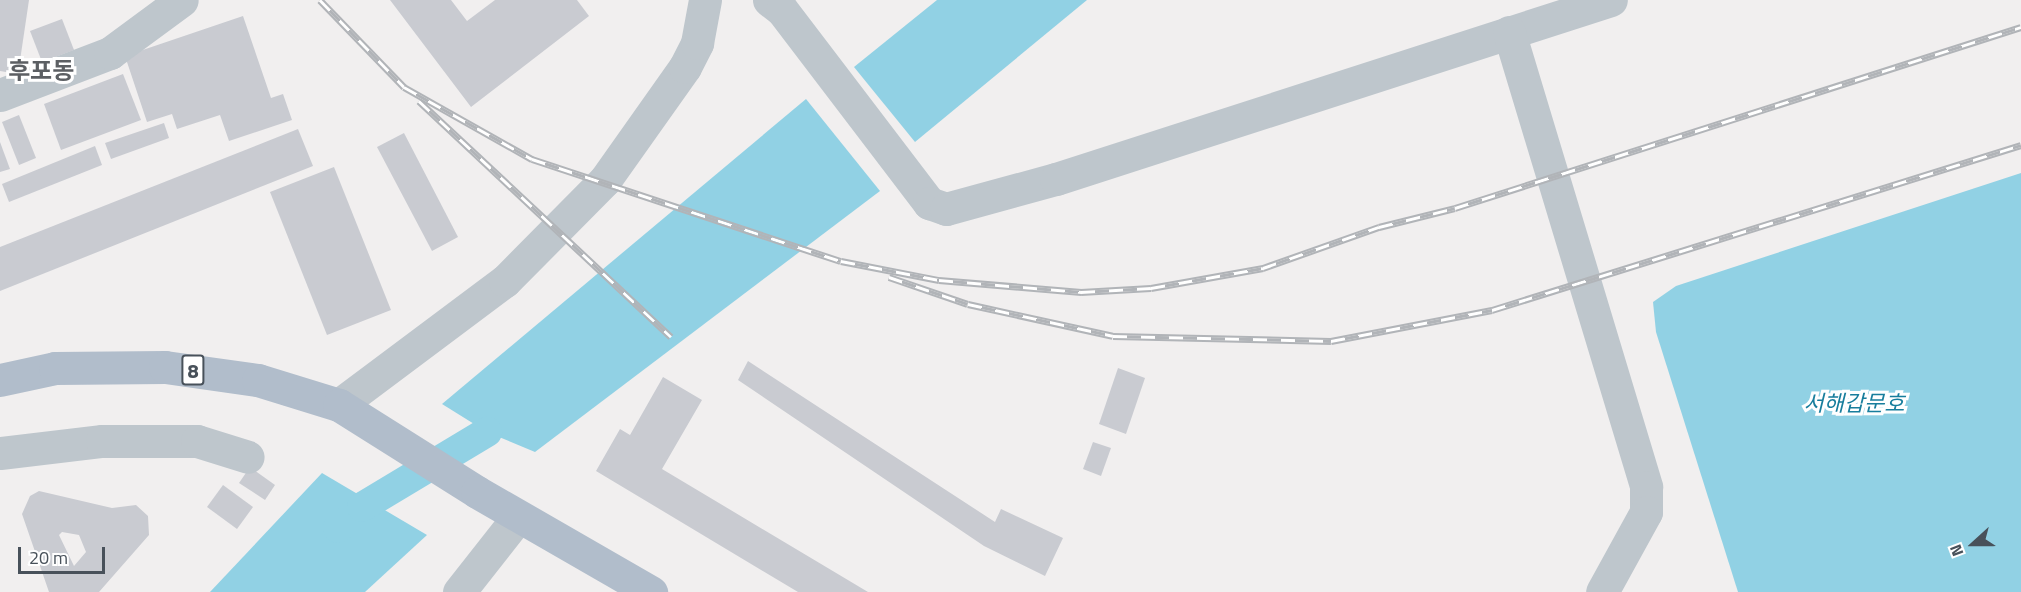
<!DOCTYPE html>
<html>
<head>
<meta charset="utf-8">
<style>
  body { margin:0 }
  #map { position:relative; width:2021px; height:592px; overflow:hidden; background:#f1efef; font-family:"Titillium Web","Noto Sans KR",sans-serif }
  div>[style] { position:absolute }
  .water>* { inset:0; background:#91d1e4 }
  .canal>* { height:30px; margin:-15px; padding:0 15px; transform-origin:15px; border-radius:15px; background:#91d1e4 }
  .building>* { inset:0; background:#c9cbd1 }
  .minor>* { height:33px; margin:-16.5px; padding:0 16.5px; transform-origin:16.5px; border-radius:16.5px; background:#bec6cc }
  .major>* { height:33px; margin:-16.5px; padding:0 16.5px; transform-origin:16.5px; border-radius:16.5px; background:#b1bdcb }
  .rail>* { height:7px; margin-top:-3.5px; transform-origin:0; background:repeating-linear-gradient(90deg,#fff 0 14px,#b1b4b8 0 28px); box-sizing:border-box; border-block:2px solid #b1b4b8 }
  span { translate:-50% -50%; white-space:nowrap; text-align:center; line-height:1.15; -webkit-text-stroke:6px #fff; paint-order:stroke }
  .shield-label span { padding:2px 4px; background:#fff; border:2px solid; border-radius:4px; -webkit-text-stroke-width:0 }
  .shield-label { font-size:20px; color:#48515a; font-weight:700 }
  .water-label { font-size:22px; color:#187e9d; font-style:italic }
  .quarter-label { font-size:24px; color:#5c5f63; font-weight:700 }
  .north { position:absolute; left:1943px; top:514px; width:60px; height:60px; -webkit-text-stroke:4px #fff; paint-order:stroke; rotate:249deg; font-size:16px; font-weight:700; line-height:24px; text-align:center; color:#48515a }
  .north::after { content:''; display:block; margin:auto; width:21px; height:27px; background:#48515a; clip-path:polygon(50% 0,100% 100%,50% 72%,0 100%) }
  .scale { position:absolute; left:18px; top:547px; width:87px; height:27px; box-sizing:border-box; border:3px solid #48515a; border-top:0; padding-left:8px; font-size:18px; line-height:21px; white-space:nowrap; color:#48515a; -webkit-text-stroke:4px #fff; paint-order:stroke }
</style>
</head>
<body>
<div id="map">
  <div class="water">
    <div style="clip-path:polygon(937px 0,1087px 0,915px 142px,854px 67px)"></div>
    <div style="clip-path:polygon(806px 99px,880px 191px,535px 452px,487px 432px,442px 404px)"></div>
    <div style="clip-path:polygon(2021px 173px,2021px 592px,1738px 592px,1656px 332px,1653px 302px,1676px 286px)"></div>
    <div style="clip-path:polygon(322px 473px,427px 535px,365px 592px,210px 592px)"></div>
  </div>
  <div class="canal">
    <div style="left:338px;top:528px;width:32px;rotate:-41deg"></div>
    <div style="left:362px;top:507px;width:146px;rotate:-31deg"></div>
  </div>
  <div class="building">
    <div style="clip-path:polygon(0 0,29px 0,18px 74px,0 71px)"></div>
    <div style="clip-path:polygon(390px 0,451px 0,467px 21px,495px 0,577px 0,589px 16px,471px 107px)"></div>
    <div style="clip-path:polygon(243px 16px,271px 98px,283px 94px,292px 120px,229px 141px,220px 115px,177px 129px,172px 114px,147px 122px,125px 56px)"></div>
    <div style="clip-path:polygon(62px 19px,74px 50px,42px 62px,30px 31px)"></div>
    <div style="clip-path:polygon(123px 74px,141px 120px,61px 150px,44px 104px)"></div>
    <div style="clip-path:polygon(19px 115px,36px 158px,19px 165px,2px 122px)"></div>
    <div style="clip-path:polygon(164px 123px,169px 138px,111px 159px,105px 143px)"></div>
    <div style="clip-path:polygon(298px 129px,313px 166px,0 291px,0 247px)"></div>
    <div style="clip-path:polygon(404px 133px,458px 237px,432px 251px,377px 147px)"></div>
    <div style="clip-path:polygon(0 142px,10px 169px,0 172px)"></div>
    <div style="clip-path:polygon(95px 146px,102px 165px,9px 202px,2px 184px)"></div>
    <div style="clip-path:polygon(334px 167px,391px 310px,327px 335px,270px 192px)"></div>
    <div style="clip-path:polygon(748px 361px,995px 522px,1001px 509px,1063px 538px,1045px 576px,984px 546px,738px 380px)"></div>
    <div style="clip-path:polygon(1118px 368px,1145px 378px,1126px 434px,1099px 424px)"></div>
    <div style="clip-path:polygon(663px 377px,702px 400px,662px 469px,868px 592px,798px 592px,596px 471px,620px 429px,630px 435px)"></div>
    <div style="clip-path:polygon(1093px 442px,1111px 448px,1101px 476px,1083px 469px)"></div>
    <div style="clip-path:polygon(250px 467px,275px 485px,265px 500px,239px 483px)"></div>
    <div style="clip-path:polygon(223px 485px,253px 507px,237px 529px,207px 507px)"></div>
    <div style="clip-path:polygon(evenodd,39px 491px,112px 508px,136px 505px,148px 516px,149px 535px,99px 592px,49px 592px,22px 514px,30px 496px,39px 491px,62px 532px,79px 535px,86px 552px,74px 566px,59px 535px,62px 532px)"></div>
  </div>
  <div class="minor">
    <div style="left:769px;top:0;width:16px;rotate:38deg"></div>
    <div style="left:782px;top:10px;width:243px;rotate:52.7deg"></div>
    <div style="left:929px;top:203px;width:18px;rotate:19deg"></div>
    <div style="left:946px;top:209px;width:114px;rotate:-15.3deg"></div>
    <div style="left:1056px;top:179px;width:583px;rotate:-17.88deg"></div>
    <div style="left:1509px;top:32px;width:475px;rotate:73.2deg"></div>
    <div style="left:1646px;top:487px;width:25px;rotate:90deg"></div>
    <div style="left:1646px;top:512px;width:91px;rotate:118.8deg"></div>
    <div style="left:0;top:95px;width:118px;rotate:-20.9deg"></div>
    <div style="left:110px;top:53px;width:89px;rotate:-36.4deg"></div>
    <div style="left:339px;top:405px;width:207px;rotate:-36.8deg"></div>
    <div style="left:505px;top:281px;width:142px;rotate:-45.3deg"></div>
    <div style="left:605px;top:180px;width:138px;rotate:-54.7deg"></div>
    <div style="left:685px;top:67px;width:27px;rotate:-63deg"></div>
    <div style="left:697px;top:43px;width:44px;rotate:-79.5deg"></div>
    <div style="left:0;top:453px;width:103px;rotate:-6.7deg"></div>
    <div style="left:102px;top:441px;width:95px"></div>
    <div style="left:197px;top:441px;width:53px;rotate:17.4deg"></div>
    <div style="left:459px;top:592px;width:95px;rotate:-51.8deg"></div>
  </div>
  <div class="major">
    <div style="left:0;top:380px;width:56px;rotate:-12.3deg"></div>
    <div style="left:55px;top:368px;width:110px;rotate:-0.5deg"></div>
    <div style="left:165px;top:367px;width:94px;rotate:8deg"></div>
    <div style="left:258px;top:380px;width:85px;rotate:17.2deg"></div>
    <div style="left:339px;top:405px;width:163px;rotate:32.2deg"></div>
    <div style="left:477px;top:492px;width:201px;rotate:29.9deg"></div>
  </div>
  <div class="rail">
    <div style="left:320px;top:0;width:121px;rotate:46deg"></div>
    <div style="left:404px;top:87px;width:147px;rotate:29.4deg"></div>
    <div style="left:532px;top:159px;width:325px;rotate:18.3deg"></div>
    <div style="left:841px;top:261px;width:100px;rotate:11deg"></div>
    <div style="left:939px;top:280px;width:143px;rotate:4.8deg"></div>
    <div style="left:1081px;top:292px;width:70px;rotate:-3.3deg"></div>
    <div style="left:1151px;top:288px;width:114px;rotate:-10.1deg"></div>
    <div style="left:1263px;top:268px;width:123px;rotate:-19.5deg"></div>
    <div style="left:1379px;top:227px;width:78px;rotate:-14deg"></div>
    <div style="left:1455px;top:208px;width:594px;rotate:-17.73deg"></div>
    <div style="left:419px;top:101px;width:345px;rotate:43.1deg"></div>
    <div style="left:889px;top:277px;width:83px;rotate:18.9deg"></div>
    <div style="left:968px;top:304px;width:148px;rotate:12.4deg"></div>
    <div style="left:1113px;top:336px;width:218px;rotate:1.3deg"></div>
    <div style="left:1331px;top:341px;width:164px;rotate:-10.9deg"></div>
    <div style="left:1492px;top:310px;width:554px;rotate:-17.32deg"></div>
  </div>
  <div class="shield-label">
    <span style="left:193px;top:370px">8</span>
  </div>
  <div class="water-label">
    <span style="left:1854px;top:404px">서해갑문호</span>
  </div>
  <div class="quarter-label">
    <span style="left:41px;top:71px">후포동</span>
  </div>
  <div class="north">N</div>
  <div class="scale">20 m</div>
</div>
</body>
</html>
